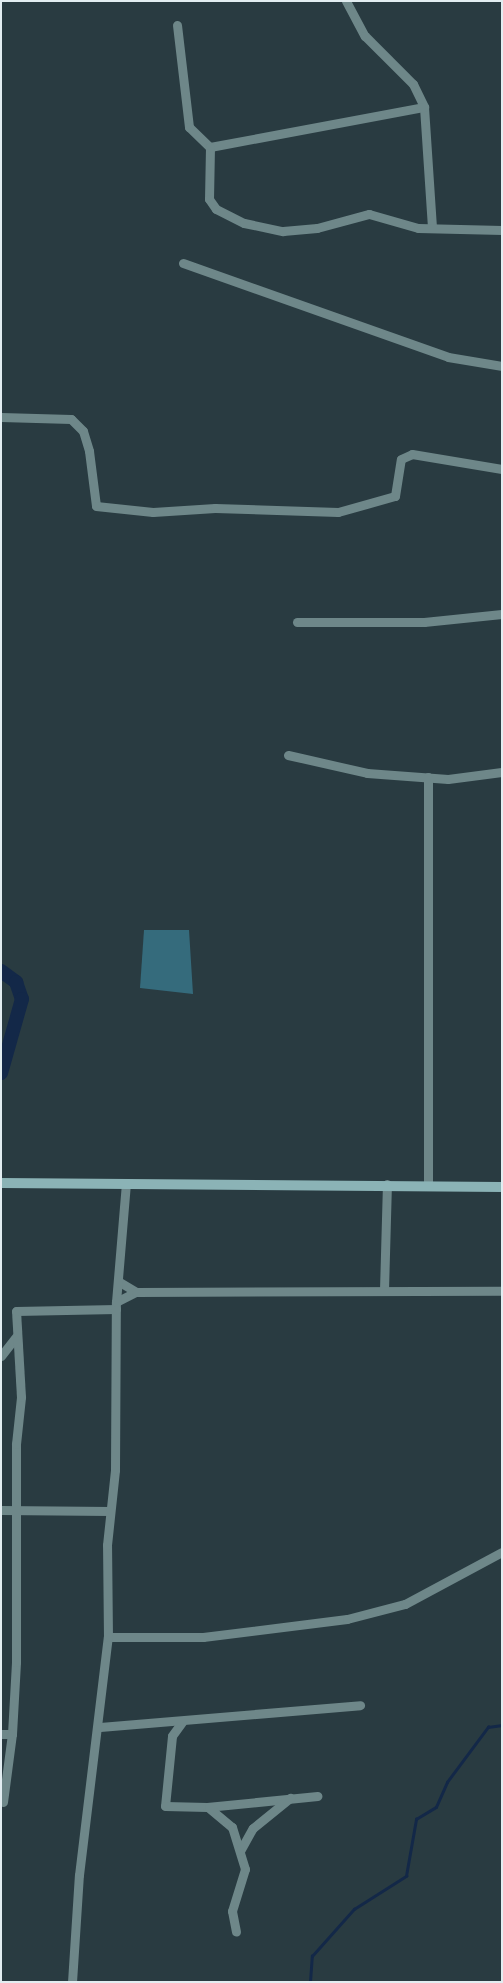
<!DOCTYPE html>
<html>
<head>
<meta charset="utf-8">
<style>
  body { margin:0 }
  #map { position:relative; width:503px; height:1983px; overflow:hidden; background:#293b41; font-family:Mulish,sans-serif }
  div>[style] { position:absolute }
  .green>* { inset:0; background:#356b7c }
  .stream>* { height:2.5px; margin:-1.25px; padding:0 1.25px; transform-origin:1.25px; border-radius:1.25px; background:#132848 }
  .river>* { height:14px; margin:-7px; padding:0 7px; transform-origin:7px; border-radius:7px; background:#132848 }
  .minor>* { height:9px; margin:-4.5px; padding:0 4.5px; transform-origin:4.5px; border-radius:4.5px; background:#6e8789 }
  .secondary>* { height:10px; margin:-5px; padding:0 5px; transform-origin:5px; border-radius:5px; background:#8bb3b6 }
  span { translate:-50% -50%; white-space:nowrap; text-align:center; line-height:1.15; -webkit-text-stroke:5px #192123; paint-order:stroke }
  .frame { position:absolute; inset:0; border:2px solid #e2edf1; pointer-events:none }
</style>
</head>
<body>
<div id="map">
  <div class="green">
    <div style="clip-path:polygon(144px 930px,189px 930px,193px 994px,140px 988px)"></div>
  </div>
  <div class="stream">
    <div style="left:310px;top:1982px;width:26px;rotate:-86deg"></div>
    <div style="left:312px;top:1956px;width:63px;rotate:-48.2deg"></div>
    <div style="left:354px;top:1909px;width:62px;rotate:-32.4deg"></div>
    <div style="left:406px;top:1876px;width:58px;rotate:-80deg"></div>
    <div style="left:416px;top:1819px;width:23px;rotate:-31deg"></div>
    <div style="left:436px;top:1807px;width:27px;rotate:-66deg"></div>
    <div style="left:447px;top:1782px;width:69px;rotate:-53.3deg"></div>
    <div style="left:488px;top:1727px;width:14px;rotate:-8deg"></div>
  </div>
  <div class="river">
    <div style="left:1px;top:971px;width:19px;rotate:36deg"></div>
    <div style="left:16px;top:982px;width:18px;rotate:71deg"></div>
    <div style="left:22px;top:999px;width:77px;rotate:105.8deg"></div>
  </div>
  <div class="minor">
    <div style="left:346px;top:1px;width:40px;rotate:62deg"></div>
    <div style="left:365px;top:36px;width:68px;rotate:45deg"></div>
    <div style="left:413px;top:84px;width:25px;rotate:64deg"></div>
    <div style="left:424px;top:107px;width:120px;rotate:86.2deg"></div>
    <div style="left:177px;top:25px;width:103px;rotate:83.3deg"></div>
    <div style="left:189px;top:127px;width:29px;rotate:44deg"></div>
    <div style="left:210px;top:147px;width:218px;rotate:-10.6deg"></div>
    <div style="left:210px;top:147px;width:52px;rotate:91.1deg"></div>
    <div style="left:209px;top:199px;width:12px;rotate:55deg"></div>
    <div style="left:216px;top:209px;width:31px;rotate:27deg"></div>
    <div style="left:244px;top:223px;width:40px;rotate:12deg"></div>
    <div style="left:283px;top:231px;width:34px;rotate:-5deg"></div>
    <div style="left:317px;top:228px;width:54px;rotate:-15.1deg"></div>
    <div style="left:369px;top:214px;width:51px;rotate:15.9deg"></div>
    <div style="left:418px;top:228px;width:84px;rotate:1.4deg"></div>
    <div style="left:183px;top:263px;width:281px;rotate:19.5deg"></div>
    <div style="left:448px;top:357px;width:55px;rotate:9.5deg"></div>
    <div style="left:1px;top:417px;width:70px;rotate:1.6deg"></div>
    <div style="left:71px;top:419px;width:17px;rotate:45deg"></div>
    <div style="left:83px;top:431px;width:21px;rotate:73deg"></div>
    <div style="left:89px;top:451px;width:55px;rotate:82.7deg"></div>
    <div style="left:96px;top:506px;width:57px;rotate:6deg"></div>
    <div style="left:153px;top:512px;width:62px;rotate:-3.7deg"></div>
    <div style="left:215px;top:508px;width:123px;rotate:1.9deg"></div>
    <div style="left:338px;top:512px;width:59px;rotate:-15.7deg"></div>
    <div style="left:395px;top:496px;width:37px;rotate:-81deg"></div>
    <div style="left:401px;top:459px;width:12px;rotate:-24deg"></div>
    <div style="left:412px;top:454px;width:91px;rotate:9.5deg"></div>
    <div style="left:297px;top:622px;width:127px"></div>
    <div style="left:424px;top:622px;width:78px;rotate:-5.9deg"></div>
    <div style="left:288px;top:755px;width:81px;rotate:12.8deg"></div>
    <div style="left:367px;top:773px;width:81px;rotate:4.2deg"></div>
    <div style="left:448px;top:779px;width:54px;rotate:-7.4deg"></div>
    <div style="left:428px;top:777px;width:408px;rotate:90deg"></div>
    <div style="left:118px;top:1281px;width:21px;rotate:31deg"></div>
    <div style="left:384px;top:1290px;width:106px;rotate:-88.4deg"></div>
    <div style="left:116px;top:1302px;width:22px;rotate:-27deg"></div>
    <div style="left:136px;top:1292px;width:366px;rotate:-0.2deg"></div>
    <div style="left:1px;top:1356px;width:24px;rotate:-52deg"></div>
    <div style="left:1px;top:1510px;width:109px;rotate:0.5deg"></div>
    <div style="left:108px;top:1637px;width:95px"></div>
    <div style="left:203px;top:1637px;width:145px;rotate:-7.1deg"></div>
    <div style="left:347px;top:1619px;width:60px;rotate:-14.5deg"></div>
    <div style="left:405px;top:1604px;width:110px;rotate:-28.2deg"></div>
    <div style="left:182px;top:1722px;width:17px;rotate:126deg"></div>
    <div style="left:172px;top:1736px;width:70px;rotate:95.7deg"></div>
    <div style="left:165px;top:1806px;width:42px;rotate:1.4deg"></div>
    <div style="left:207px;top:1807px;width:111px;rotate:-5.7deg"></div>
    <div style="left:100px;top:1727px;width:261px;rotate:-4.8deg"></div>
    <div style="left:1px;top:1734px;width:11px"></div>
    <div style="left:12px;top:1734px;width:72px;rotate:-86.8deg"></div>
    <div style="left:16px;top:1662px;width:218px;rotate:-90deg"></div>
    <div style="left:16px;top:1444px;width:47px;rotate:-83.9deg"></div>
    <div style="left:21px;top:1397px;width:86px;rotate:-93.3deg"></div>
    <div style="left:16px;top:1311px;width:100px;rotate:-1.1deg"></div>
    <div style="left:3px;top:1802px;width:69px;rotate:-82.5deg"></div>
    <div style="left:209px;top:1808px;width:30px;rotate:40deg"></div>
    <div style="left:232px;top:1827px;width:44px;rotate:72.8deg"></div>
    <div style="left:245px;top:1869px;width:44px;rotate:107.2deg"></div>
    <div style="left:232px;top:1911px;width:21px;rotate:79deg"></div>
    <div style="left:240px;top:1851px;width:26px;rotate:-61deg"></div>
    <div style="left:253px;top:1828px;width:48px;rotate:-39deg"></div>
    <div style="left:72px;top:1982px;width:107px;rotate:-86.3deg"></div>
    <div style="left:79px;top:1875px;width:240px;rotate:-83.1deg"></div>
    <div style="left:108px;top:1637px;width:92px;rotate:-90.6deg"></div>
    <div style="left:107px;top:1545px;width:75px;rotate:-83.9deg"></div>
    <div style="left:115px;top:1470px;width:168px;rotate:-89.7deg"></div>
    <div style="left:116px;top:1302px;width:118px;rotate:-85.2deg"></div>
  </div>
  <div class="secondary">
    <div style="left:1px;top:1183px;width:501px;rotate:0.46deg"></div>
  </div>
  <div class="frame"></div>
</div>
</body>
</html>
